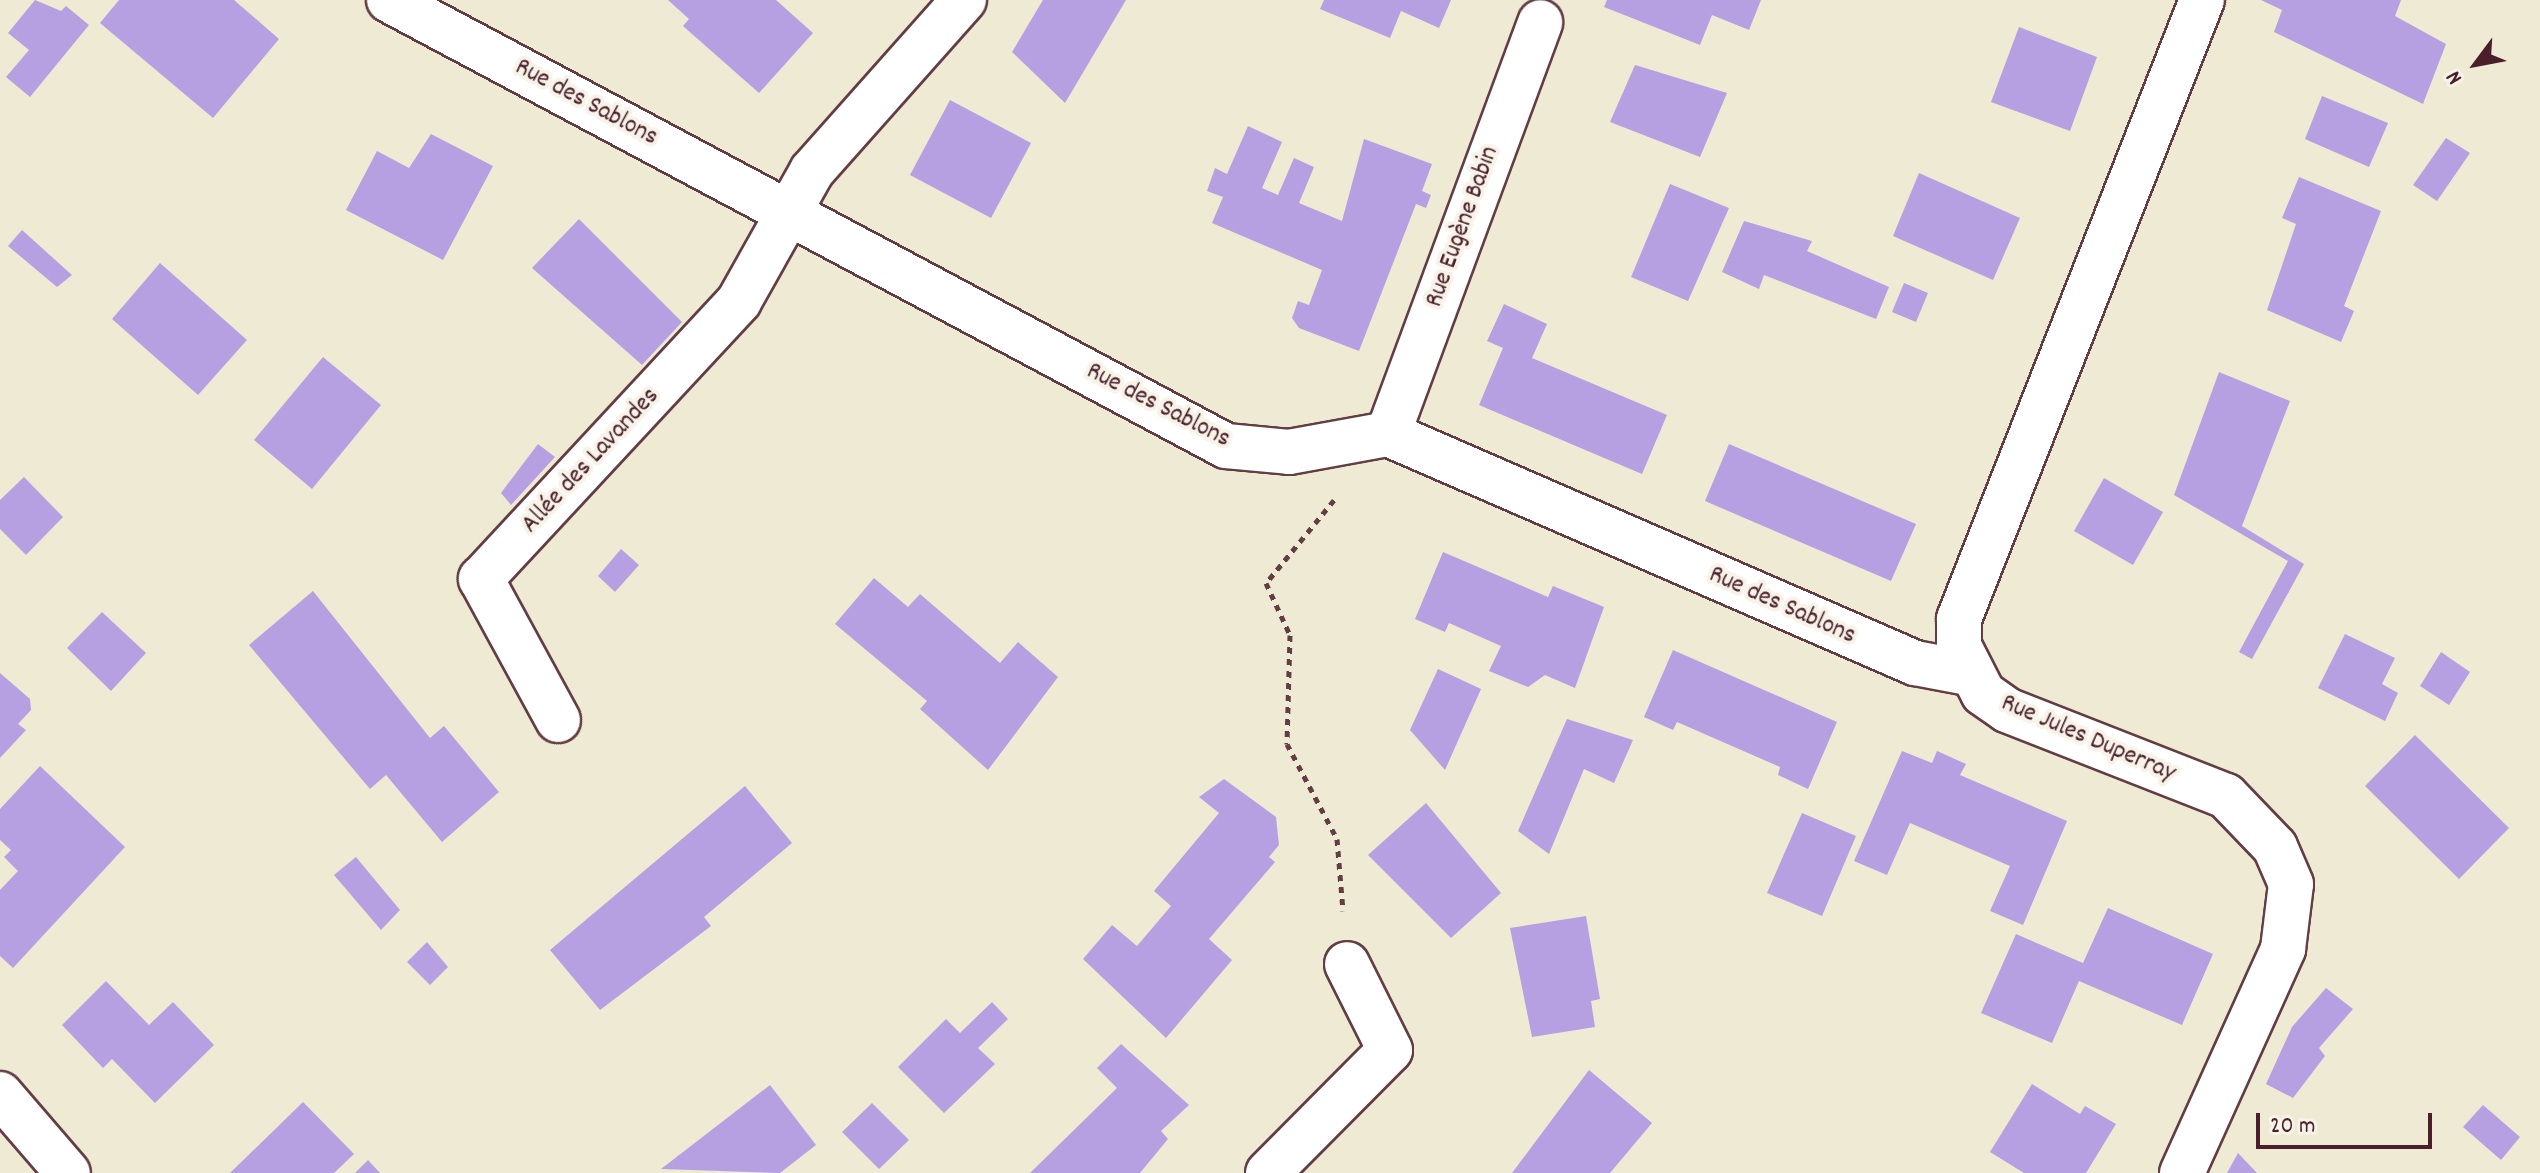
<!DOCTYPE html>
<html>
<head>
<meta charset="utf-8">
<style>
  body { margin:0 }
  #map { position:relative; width:2540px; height:1173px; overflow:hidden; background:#efead4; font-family:Dekko,sans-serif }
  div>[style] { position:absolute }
  .building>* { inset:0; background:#b7a0e1 }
  .path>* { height:5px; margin-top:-2.5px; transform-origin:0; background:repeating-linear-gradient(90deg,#633d44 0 6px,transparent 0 12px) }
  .roads { filter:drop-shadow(2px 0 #633d44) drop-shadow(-2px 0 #633d44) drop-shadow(0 2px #633d44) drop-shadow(0 -2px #633d44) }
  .street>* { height:44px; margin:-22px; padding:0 22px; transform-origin:22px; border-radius:22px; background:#fff }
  span { translate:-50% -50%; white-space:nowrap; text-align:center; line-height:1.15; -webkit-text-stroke:8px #f7f3e8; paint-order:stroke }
  .street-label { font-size:26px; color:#4a1f2b }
  .north { position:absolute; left:2436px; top:24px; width:80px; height:80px; -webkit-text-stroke:6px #f7f3e8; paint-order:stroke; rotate:238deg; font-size:22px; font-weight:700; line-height:32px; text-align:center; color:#4a1f2b }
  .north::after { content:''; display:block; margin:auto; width:28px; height:36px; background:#4a1f2b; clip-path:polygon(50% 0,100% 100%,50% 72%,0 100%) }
  .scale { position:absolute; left:2256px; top:1113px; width:176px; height:36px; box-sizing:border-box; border:4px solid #4a1f2b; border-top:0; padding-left:10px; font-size:24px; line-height:28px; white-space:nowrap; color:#4a1f2b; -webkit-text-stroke:6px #f7f3e8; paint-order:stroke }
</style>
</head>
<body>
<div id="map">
  <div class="building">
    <div style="clip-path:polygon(35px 0,61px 11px,66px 6px,89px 25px,30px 97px,6px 77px,29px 50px,8px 33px)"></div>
    <div style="clip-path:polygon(119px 0,234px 0,279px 39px,213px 118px,100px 23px)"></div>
    <div style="clip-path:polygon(668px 0,776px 0,813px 33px,759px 93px,683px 26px,689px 19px)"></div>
    <div style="clip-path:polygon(1043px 0,1126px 0,1065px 103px,1012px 52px)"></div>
    <div style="clip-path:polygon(1324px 0,1451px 0,1439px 28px,1401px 11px,1390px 38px,1320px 9px)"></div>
    <div style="clip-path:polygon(1607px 0,1761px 0,1749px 30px,1712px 15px,1700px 45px,1604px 7px)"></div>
    <div style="clip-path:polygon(2261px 0,2401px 0,2395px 16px,2446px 44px,2423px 104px,2274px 32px,2282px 10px)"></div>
    <div style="clip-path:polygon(2019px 27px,2097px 57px,2070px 131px,1991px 102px)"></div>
    <div style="clip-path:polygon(1635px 65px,1727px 93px,1700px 157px,1610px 122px)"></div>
    <div style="clip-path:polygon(2322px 96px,2388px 123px,2369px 167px,2305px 139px)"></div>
    <div style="clip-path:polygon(950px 100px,1031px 143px,991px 218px,910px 175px)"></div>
    <div style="clip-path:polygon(1248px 126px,1282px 142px,1262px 188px,1278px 195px,1294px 158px,1314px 167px,1299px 203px,1342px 221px,1364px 139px,1432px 164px,1422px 191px,1431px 195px,1426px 208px,1416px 204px,1359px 351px,1299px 328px,1292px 318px,1298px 301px,1309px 305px,1322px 270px,1212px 223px,1223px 197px,1207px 191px,1215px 168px,1227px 174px)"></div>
    <div style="clip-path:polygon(431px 134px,493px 166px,443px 260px,346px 210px,377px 151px,409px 168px)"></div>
    <div style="clip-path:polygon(2446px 138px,2470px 153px,2437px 201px,2413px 185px)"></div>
    <div style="clip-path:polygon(1919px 173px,2020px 218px,1993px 280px,1893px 236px)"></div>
    <div style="clip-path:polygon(2299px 177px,2381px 211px,2344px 306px,2354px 311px,2341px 342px,2267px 310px,2296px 224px,2282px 218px)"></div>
    <div style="clip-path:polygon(1670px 184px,1729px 208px,1688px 301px,1631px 277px)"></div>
    <div style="clip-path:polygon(579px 219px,682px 322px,642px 365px,532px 268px)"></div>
    <div style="clip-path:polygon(1744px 221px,1812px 241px,1807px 251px,1889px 287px,1876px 319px,1764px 275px,1759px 289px,1722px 272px)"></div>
    <div style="clip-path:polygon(22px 230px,72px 275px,57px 287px,8px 246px)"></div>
    <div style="clip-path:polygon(160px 263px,247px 340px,198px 395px,112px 319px)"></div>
    <div style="clip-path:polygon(1904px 283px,1928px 293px,1916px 322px,1892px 312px)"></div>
    <div style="clip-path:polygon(1504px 304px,1547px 324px,1532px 358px,1667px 415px,1642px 474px,1479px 405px,1503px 348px,1487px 341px)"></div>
    <div style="clip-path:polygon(323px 357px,381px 405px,312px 489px,254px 440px)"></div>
    <div style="clip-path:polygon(2219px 372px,2290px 401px,2242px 526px,2304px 564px,2252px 659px,2239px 652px,2288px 561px,2174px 495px)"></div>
    <div style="clip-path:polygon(538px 444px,555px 457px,511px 505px,501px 493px)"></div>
    <div style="clip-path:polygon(1729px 444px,1916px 524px,1891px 581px,1705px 501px)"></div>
    <div style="clip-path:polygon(24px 477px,63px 517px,26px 555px,0 529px,0 500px)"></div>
    <div style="clip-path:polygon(2104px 478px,2163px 512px,2133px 565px,2074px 531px)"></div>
    <div style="clip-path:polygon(621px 549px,639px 565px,615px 592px,598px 576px)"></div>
    <div style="clip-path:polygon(1443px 552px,1548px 597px,1553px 586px,1604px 607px,1575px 688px,1545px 675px,1528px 687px,1489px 671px,1501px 646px,1449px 623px,1445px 632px,1415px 619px)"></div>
    <div style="clip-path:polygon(874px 578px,908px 607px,920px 594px,1000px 663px,1018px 642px,1058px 677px,988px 770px,920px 709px,927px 701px,835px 624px)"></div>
    <div style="clip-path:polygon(313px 591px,430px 738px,444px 726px,499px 792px,442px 842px,386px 775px,370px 789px,249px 645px)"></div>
    <div style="clip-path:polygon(102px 612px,146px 653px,111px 691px,67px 648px)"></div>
    <div style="clip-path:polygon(2345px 634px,2395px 658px,2382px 684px,2398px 693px,2385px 721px,2318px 688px)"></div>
    <div style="clip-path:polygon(1673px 650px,1837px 722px,1808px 789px,1778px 775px,1780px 767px,1677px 722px,1673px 730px,1644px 717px)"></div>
    <div style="clip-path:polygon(2441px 652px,2470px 672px,2449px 705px,2420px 686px)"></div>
    <div style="clip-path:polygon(1438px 669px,1481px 689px,1445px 770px,1410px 730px)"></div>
    <div style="clip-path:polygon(0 673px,30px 699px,31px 710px,18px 724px,26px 730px,0 758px)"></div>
    <div style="clip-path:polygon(1567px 719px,1633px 740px,1614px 783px,1584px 769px,1549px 854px,1518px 831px)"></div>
    <div style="clip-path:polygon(2415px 735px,2509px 828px,2459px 879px,2365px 786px)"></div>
    <div style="clip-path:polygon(1902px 751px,1932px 763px,1937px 751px,1966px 764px,1960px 775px,2067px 821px,2023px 925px,1990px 911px,2010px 866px,1910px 823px,1887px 875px,1854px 861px)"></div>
    <div style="clip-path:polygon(40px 766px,125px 847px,13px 968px,0 956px,0 890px,18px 871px,4px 857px,11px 850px,0 840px,0 809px)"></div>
    <div style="clip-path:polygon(1224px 779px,1276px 817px,1279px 845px,1269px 857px,1275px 862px,1209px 939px,1232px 960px,1166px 1038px,1083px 959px,1112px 925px,1137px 946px,1171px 906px,1154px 891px,1219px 813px,1199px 797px)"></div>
    <div style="clip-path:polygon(745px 786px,792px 843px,704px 917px,711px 926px,600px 1010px,550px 950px)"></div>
    <div style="clip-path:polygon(1426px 803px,1501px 893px,1451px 938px,1368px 855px)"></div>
    <div style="clip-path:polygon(1802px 813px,1856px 836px,1822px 916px,1767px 893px)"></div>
    <div style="clip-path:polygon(356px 857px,400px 910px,381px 930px,334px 875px)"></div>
    <div style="clip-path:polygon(2108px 908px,2213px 954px,2182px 1025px,2079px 981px,2052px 1043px,1981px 1013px,2016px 934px,2083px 963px)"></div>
    <div style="clip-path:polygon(1586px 916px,1600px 999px,1591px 1001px,1595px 1027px,1532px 1037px,1510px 928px)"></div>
    <div style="clip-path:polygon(427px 942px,448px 967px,430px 985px,407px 962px)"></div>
    <div style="clip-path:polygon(106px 981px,149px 1025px,173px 1002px,214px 1045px,155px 1103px,112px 1059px,103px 1068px,62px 1025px)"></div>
    <div style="clip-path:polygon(2326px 988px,2353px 1009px,2319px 1048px,2325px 1056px,2293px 1098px,2266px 1084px,2292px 1027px)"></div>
    <div style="clip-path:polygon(992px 1002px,1008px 1019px,978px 1048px,995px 1064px,944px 1113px,898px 1067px,946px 1019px,960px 1033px)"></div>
    <div style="clip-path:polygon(1121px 1044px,1189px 1105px,1161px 1131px,1168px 1139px,1140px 1173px,1030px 1173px,1117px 1088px,1097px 1068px)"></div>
    <div style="clip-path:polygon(1589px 1070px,1652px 1123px,1610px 1173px,1512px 1173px)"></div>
    <div style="clip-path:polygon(2032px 1084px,2080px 1114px,2085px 1106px,2116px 1124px,2086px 1173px,2024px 1173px,1990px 1152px)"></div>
    <div style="clip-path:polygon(770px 1085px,816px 1145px,780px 1173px,661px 1169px)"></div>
    <div style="clip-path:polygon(303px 1102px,354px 1154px,334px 1173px,230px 1173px)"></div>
    <div style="clip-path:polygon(872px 1103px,909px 1140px,879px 1169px,842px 1132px)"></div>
    <div style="clip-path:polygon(2483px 1105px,2520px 1137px,2501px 1160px,2463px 1127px)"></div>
    <div style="clip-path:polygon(2238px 1153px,2257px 1173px,2227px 1173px)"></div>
    <div style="clip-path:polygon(368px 1160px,380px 1173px,355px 1173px)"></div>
  </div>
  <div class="path">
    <div style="left:1334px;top:500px;width:107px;rotate:129.3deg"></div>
    <div style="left:1266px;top:583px;width:57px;rotate:65.2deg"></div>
    <div style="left:1290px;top:635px;width:109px;rotate:91.6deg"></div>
    <div style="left:1287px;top:744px;width:107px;rotate:62.2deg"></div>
    <div style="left:1337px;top:839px;width:72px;rotate:85.2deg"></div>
  </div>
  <div class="roads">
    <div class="street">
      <div style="left:389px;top:0;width:948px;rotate:28.05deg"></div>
      <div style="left:1226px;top:446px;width:63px;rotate:5.4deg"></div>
      <div style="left:1289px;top:452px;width:101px;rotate:-10.3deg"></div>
      <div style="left:1388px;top:434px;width:575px;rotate:23.49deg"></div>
      <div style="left:1915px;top:663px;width:54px;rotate:10.7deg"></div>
      <div style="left:1388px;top:434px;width:439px;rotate:-69.7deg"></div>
      <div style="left:558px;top:720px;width:161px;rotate:-118.6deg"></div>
      <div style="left:481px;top:579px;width:379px;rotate:-47.1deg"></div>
      <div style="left:739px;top:301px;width:149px;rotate:-60.7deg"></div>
      <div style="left:812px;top:171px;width:229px;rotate:-48.4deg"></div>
      <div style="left:0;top:1094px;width:104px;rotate:49.3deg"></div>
      <div style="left:1268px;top:1173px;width:173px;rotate:-45.2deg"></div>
      <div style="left:1390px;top:1050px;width:96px;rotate:-116.6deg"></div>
      <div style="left:2182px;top:1173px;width:246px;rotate:-65.7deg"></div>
      <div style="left:2283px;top:949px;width:65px;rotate:-83deg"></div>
      <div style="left:2291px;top:884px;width:40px;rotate:-113.4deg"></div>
      <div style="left:2275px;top:847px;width:71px;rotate:-133.9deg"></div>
      <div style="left:2226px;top:796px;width:235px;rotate:-158.6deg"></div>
      <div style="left:2007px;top:710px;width:29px;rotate:-145deg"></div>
      <div style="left:1983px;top:693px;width:53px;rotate:-117.1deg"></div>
      <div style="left:1959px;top:646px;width:27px;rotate:-90deg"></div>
      <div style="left:1959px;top:619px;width:665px;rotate:-68.57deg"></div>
    </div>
  </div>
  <div class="street-label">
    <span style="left:586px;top:103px;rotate:28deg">Rue des Sablons</span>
    <span style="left:1463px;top:227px;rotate:-70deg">Rue Eugène Babin</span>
    <span style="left:1158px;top:406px;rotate:27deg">Rue des Sablons</span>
    <span style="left:591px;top:461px;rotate:-47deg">Allée des Lavandes</span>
    <span style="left:1782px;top:606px;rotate:24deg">Rue des Sablons</span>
    <span style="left:2088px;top:739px;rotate:23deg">Rue Jules Duperray</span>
  </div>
  <div class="north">N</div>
  <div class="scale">20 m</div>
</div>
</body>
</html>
